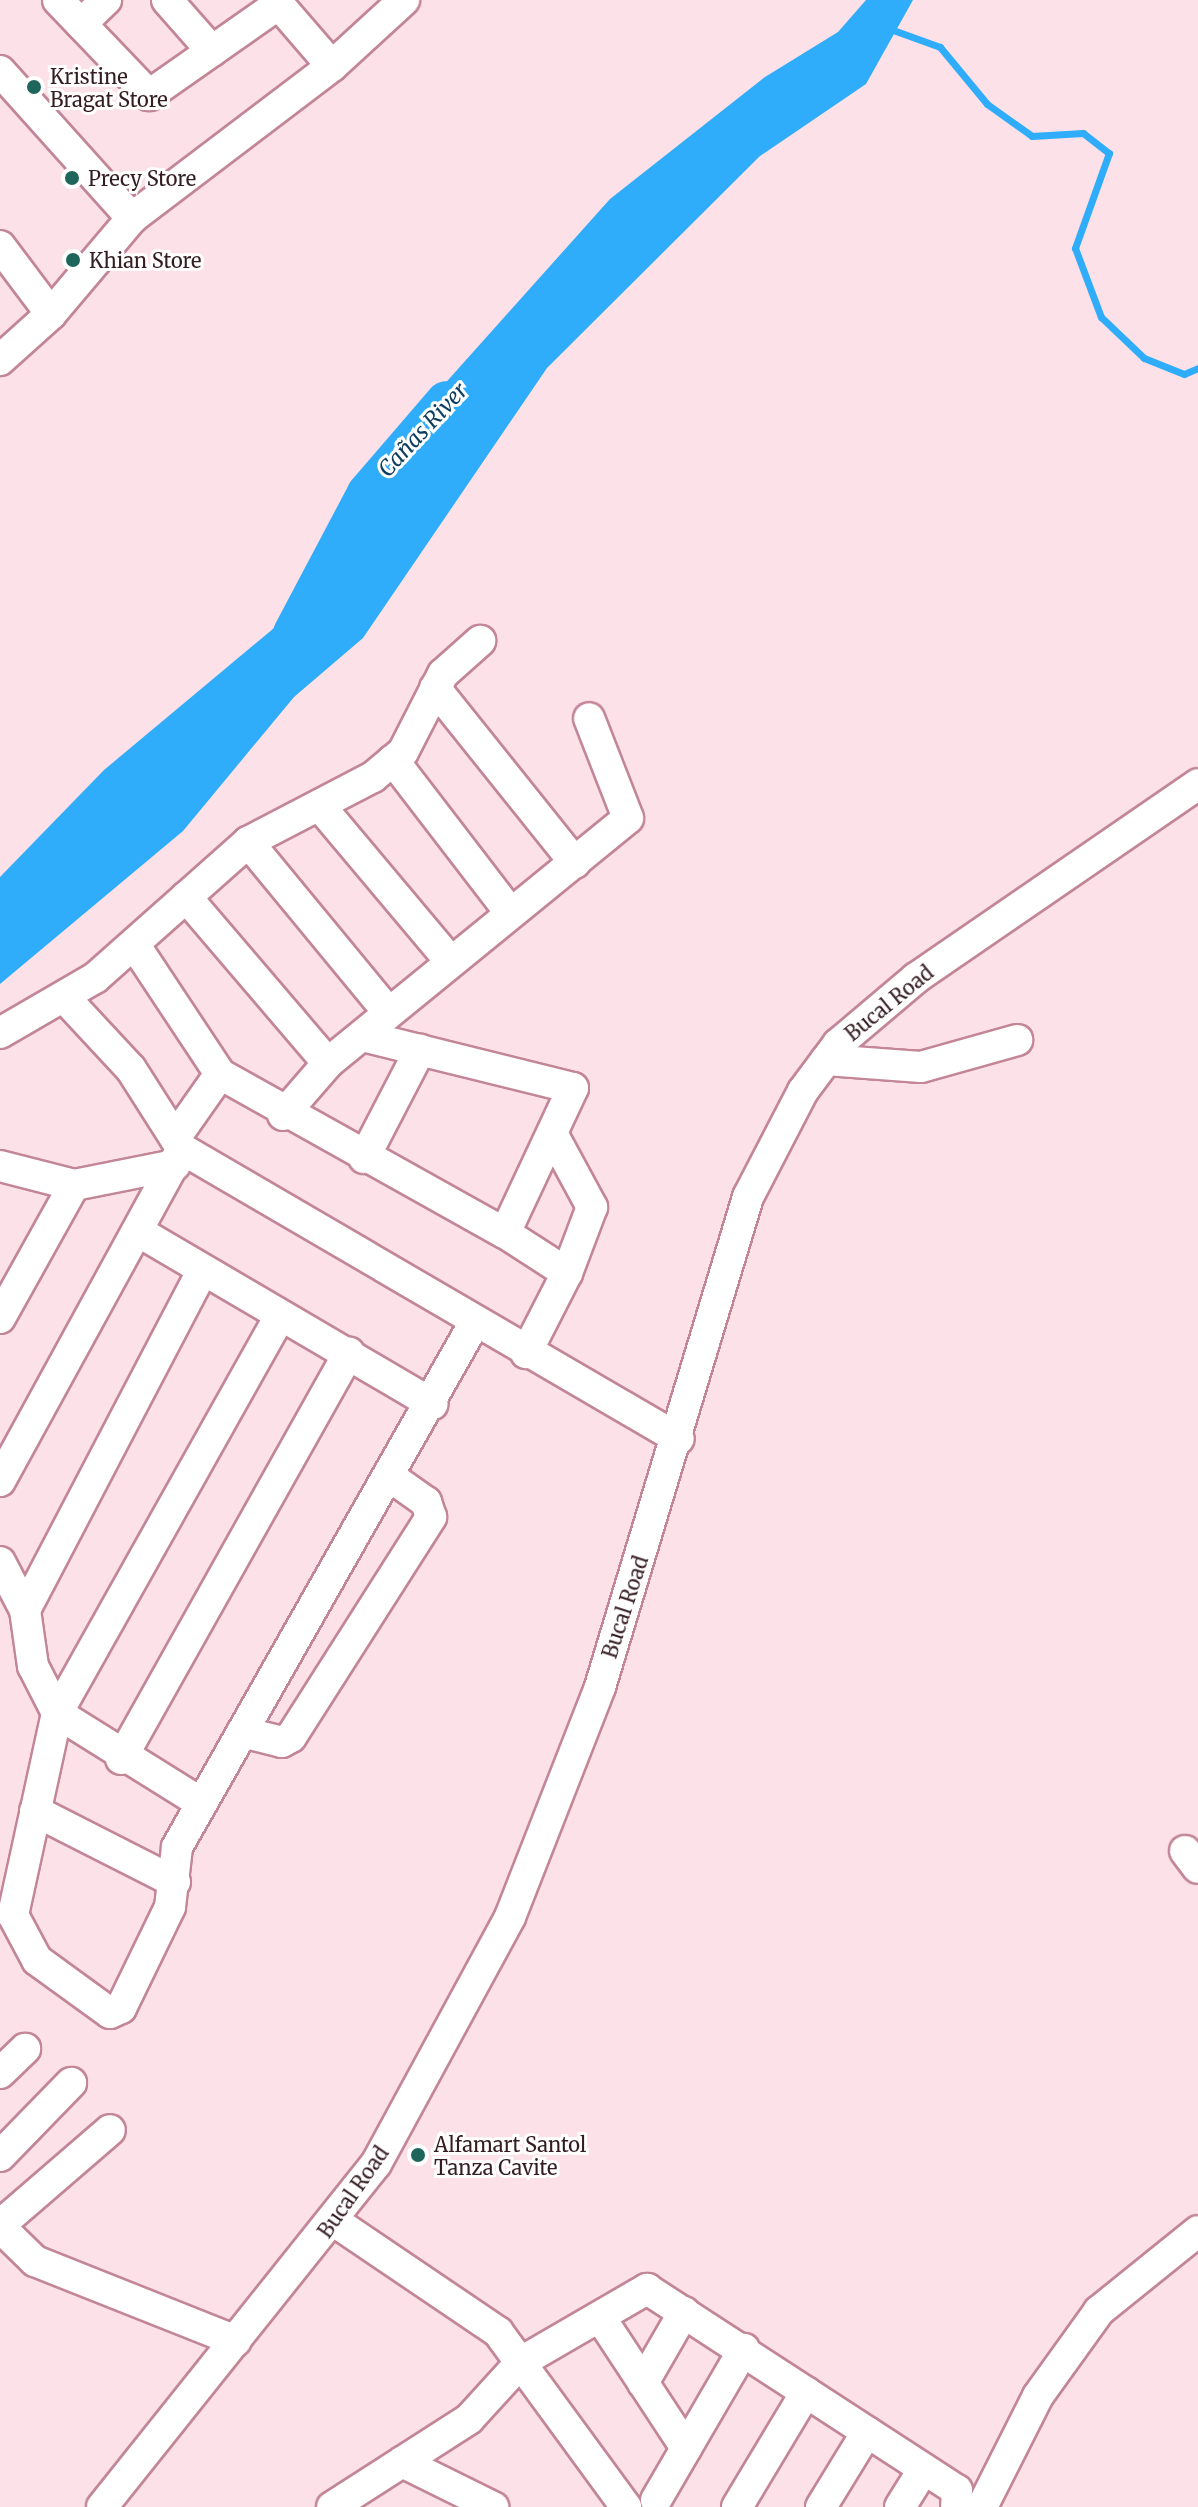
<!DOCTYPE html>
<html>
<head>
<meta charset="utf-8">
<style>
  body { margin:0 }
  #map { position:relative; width:1198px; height:2507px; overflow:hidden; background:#fce1e8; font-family:Merriweather,serif }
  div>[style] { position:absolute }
  .water>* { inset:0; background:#2fadfa }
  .stream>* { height:7px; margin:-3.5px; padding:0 3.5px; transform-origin:3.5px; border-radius:3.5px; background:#2fadfa }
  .river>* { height:40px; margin:-20px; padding:0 20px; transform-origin:20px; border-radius:20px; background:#2fadfa }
  .roads { filter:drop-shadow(2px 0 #c28697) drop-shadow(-2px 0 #c28697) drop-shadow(0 2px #c28697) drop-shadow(0 -2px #c28697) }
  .minor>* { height:30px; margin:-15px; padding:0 15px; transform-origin:15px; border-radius:15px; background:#fff }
  .dots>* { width:22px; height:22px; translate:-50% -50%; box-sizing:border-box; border:4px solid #fff; border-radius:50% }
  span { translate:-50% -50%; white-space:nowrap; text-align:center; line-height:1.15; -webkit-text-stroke:6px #fff; paint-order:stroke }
  .poi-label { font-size:20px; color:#331c22 }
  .left { translate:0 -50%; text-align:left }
  .street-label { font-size:20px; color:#331c22 }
  .water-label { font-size:22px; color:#0d3e5d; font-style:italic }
</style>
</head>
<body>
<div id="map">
  <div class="water">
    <div style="clip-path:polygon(866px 0,913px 0,866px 84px,760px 156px,547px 368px,363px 638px,294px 697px,183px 831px,0 984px,0 877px,104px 770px,328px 583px,432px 398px,610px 199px,765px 77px,838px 32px)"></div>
  </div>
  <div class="stream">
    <div style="left:893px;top:30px;width:50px;rotate:19.9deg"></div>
    <div style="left:940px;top:47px;width:74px;rotate:50.5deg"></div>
    <div style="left:987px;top:104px;width:55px;rotate:35.4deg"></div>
    <div style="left:1032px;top:136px;width:51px;rotate:-3.4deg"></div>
    <div style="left:1083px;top:133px;width:33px;rotate:38deg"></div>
    <div style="left:1109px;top:153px;width:101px;rotate:109.7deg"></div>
    <div style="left:1075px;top:248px;width:74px;rotate:69.4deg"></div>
    <div style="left:1101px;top:317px;width:59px;rotate:43.6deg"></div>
    <div style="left:1144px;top:358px;width:43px;rotate:21.8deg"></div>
    <div style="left:1184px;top:374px;width:15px;rotate:-23deg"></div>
  </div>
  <div class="river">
    <div style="left:293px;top:633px;width:158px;rotate:-62.1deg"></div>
    <div style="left:367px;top:493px;width:121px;rotate:-49.3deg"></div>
  </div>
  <div class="roads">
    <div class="minor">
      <div style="left:58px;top:0;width:132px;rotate:46.2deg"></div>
      <div style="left:149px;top:95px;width:159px;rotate:-35deg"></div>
      <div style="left:167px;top:0;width:68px;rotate:48.6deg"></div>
      <div style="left:275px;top:0;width:87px;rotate:49.2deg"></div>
      <div style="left:81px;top:24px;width:35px;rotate:-44deg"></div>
      <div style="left:0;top:71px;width:198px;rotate:48.1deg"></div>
      <div style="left:132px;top:218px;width:126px;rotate:130.2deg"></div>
      <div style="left:51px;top:314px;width:69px;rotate:138deg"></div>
      <div style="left:132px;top:218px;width:251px;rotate:-37.2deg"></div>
      <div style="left:332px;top:66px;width:98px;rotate:-42.5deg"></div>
      <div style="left:0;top:246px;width:85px;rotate:53.1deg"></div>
      <div style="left:435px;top:688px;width:224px;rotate:51.3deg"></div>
      <div style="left:393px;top:760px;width:190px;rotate:52.5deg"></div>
      <div style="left:320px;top:806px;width:201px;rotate:50deg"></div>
      <div style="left:248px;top:842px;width:220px;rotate:50.5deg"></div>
      <div style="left:186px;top:897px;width:218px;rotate:49.5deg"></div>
      <div style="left:134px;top:944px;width:156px;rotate:56.5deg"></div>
      <div style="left:220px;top:1074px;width:326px;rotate:29.2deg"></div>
      <div style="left:505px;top:1233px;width:160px;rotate:-64.9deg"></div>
      <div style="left:573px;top:1088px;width:216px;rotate:-166.1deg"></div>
      <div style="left:64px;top:997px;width:98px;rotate:47.1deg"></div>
      <div style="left:131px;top:1069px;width:95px;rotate:57.5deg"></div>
      <div style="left:182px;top:1149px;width:575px;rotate:30.26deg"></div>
      <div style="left:0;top:1033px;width:110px;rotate:-30.1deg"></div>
      <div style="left:95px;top:978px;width:205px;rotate:-41.6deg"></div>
      <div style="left:248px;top:842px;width:141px;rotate:-27.5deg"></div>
      <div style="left:373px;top:777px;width:39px;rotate:-40deg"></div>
      <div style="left:403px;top:752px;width:88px;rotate:-62.9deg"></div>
      <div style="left:443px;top:674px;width:50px;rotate:-41.7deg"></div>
      <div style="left:826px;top:1060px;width:95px;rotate:4.2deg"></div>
      <div style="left:921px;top:1067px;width:100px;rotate:-15.7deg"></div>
      <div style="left:283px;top:1115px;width:69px;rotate:-49.1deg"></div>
      <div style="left:328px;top:1063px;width:387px;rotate:-39.2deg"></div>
      <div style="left:628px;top:818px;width:107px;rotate:-111.3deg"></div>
      <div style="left:554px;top:1137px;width:80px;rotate:61.5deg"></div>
      <div style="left:592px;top:1207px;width:71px;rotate:110.7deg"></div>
      <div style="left:175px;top:1138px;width:78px;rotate:-54.9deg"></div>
      <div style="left:364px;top:1158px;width:122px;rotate:-62.6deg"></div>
      <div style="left:0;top:1166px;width:76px;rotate:14.4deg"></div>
      <div style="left:74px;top:1185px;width:103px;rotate:-11.2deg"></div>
      <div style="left:141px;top:1233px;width:338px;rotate:30.4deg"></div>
      <div style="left:505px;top:1233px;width:74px;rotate:32.8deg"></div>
      <div style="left:567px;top:1273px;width:90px;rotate:117.1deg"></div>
      <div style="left:280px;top:1316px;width:455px;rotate:119.3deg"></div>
      <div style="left:57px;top:1713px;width:207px;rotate:102.3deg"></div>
      <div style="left:13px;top:1915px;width:51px;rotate:61.9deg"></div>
      <div style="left:37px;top:1960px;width:90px;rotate:36deg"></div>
      <div style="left:110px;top:2013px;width:12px;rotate:-24deg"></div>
      <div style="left:121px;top:2008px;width:112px;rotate:-64.1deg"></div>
      <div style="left:170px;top:1907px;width:60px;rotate:-83.3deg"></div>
      <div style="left:177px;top:1847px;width:604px;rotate:-60.42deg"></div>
      <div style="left:0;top:1318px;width:152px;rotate:-60.9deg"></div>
      <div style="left:0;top:1481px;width:379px;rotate:-61.3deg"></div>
      <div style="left:0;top:1562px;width:54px;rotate:62.5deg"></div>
      <div style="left:25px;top:1610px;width:57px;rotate:81.9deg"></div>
      <div style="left:33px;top:1666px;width:53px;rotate:62.9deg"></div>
      <div style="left:57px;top:1713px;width:170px;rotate:32deg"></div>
      <div style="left:25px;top:1610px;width:382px;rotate:-62.4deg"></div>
      <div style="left:242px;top:1732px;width:41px;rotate:14deg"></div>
      <div style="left:282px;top:1742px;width:10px;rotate:-29deg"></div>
      <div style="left:291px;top:1737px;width:261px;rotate:-57.5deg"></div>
      <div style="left:431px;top:1517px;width:16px;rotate:-108deg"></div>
      <div style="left:426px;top:1502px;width:42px;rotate:-144.8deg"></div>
      <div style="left:121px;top:1759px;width:466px;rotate:-60.7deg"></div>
      <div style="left:35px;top:1811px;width:157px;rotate:26.9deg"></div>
      <div style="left:1185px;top:1851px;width:21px;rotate:53deg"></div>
      <div style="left:0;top:2073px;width:35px;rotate:-44deg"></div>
      <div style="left:0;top:2156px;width:102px;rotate:-45.8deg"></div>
      <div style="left:334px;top:2221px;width:198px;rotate:34.1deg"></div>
      <div style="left:498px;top:2332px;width:217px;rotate:53.8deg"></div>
      <div style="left:0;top:2225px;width:145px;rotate:-40.8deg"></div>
      <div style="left:0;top:2227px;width:49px;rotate:44.2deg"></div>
      <div style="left:35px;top:2261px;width:216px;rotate:21.7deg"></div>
      <div style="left:600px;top:2317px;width:157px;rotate:56.7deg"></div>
      <div style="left:643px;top:2383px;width:82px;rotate:-60deg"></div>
      <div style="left:402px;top:2462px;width:102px;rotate:26.3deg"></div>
      <div style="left:656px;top:2500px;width:175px;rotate:-59.8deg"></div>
      <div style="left:102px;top:2507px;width:439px;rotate:-51.4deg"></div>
      <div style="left:376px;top:2164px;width:281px;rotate:-61.5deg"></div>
      <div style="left:510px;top:1917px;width:247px;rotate:-68.6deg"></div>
      <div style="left:600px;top:1687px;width:512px;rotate:-73.19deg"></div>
      <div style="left:748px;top:1197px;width:119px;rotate:-62.6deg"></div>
      <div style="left:803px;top:1091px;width:59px;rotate:-53.3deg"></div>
      <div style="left:838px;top:1044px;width:102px;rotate:-40.2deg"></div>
      <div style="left:916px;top:978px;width:342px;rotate:-34.5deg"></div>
      <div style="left:332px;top:2507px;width:163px;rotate:-32.7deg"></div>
      <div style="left:469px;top:2419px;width:77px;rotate:-47.6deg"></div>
      <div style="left:521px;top:2362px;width:146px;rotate:-30.1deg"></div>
      <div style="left:647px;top:2289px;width:369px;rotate:33deg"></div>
      <div style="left:957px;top:2490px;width:17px;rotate:93deg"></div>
      <div style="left:737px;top:2507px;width:134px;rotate:-59deg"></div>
      <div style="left:821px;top:2507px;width:88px;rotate:-58.5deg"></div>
      <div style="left:900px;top:2507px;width:44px;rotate:-58.1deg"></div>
      <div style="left:982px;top:2507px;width:124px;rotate:-63.2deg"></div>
      <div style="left:1038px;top:2396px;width:105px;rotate:-54.3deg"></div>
      <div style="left:1099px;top:2311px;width:127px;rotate:-38.9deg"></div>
    </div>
  </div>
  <div class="dots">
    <div style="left:34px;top:87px;background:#1e665c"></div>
    <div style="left:72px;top:178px;background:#1e665c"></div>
    <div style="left:73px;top:260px;background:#1e665c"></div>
    <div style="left:418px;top:2155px;background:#1e665c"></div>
  </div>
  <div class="poi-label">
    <span class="left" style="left:50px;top:88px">Kristine<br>Bragat Store</span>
    <span class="left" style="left:88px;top:178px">Precy Store</span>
    <span class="left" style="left:89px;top:260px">Khian Store</span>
    <span class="left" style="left:434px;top:2156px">Alfamart Santol<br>Tanza Cavite</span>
  </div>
  <div class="street-label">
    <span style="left:889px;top:1003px;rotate:-39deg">Bucal Road</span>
    <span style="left:625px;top:1607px;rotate:-72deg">Bucal Road</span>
    <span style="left:353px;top:2192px;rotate:-55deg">Bucal Road</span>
  </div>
  <div class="water-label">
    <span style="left:423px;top:430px;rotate:-47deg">Cañas River</span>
  </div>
</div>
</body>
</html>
